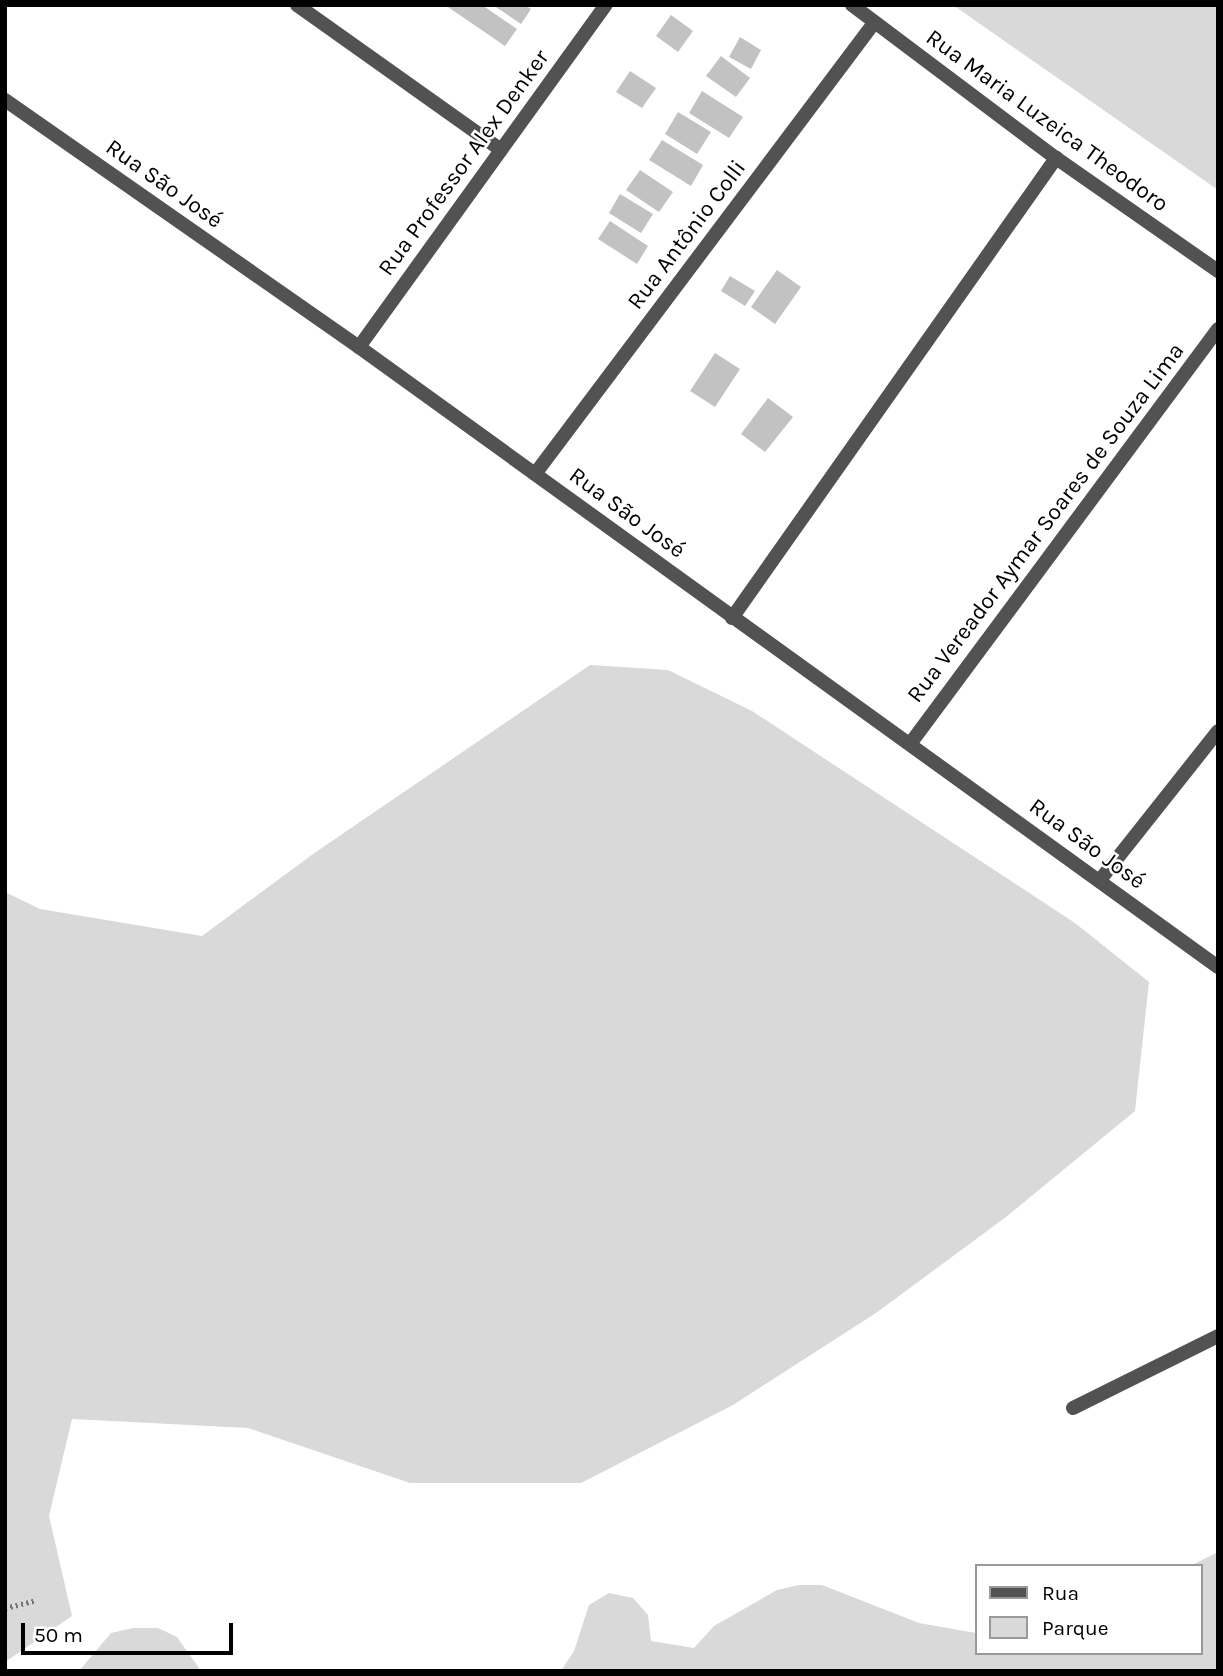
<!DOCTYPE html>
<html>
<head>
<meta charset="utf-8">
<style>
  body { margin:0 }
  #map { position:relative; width:1223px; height:1676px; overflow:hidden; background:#fff; font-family:Karla,sans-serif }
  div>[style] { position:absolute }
  .green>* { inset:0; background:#d9d9d9 }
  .building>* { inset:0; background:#c2c2c2 }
  .path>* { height:4.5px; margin-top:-2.25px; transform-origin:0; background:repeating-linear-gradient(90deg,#747474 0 2px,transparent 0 5.5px) }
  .lane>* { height:14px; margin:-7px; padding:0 7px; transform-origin:7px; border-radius:7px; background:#525252 }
  .street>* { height:14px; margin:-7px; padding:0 7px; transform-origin:7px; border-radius:7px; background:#525252 }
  span { translate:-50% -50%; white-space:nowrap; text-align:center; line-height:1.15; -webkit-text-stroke:5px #fff; paint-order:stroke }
  .street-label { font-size:23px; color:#000 }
  .frame { position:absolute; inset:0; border:7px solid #000; pointer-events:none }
  .legend { position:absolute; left:975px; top:1564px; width:228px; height:91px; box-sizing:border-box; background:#fff; border:2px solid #999; margin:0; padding:9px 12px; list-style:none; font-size:21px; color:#000 }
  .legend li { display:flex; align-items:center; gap:14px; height:35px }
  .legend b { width:35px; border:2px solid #999 }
  .scale { position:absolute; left:21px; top:1623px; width:212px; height:32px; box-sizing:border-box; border:4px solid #000; border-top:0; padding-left:9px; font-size:21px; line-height:24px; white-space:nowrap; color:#000; -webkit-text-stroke:5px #fff; paint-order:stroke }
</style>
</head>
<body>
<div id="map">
  <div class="green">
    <div style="clip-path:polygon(953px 5px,1218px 5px,1218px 190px)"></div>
    <div style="clip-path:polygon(590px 665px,668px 670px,752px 711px,1075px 923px,1149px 982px,1135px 1111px,1006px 1217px,876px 1313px,733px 1405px,581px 1483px,410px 1483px,248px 1428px,72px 1419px,49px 1516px,72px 1616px,5px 1662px,5px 892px,40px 909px,202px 936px,313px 854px)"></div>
    <div style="clip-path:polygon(1218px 1552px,1218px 1671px,561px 1671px,574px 1651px,589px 1605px,609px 1593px,633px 1598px,648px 1615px,651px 1641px,694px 1648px,714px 1626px,777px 1590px,799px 1585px,822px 1585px,919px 1623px,976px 1633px,976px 1653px,1200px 1653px,1200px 1566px,1190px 1566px)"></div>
    <div style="clip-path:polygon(133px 1628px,158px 1628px,177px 1637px,201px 1671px,79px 1671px,111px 1633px)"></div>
  </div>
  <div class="building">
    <div style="clip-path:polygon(445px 5px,482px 5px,517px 29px,505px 46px)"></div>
    <div style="clip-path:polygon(493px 5px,525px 5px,531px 9px,521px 24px)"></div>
    <div style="clip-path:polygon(671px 15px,693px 31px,678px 52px,656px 36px)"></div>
    <div style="clip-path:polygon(740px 37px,761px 50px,751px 69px,729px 57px)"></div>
    <div style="clip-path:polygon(721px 56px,750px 78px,736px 97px,706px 76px)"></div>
    <div style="clip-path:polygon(630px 71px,656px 88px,642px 108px,616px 92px)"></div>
    <div style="clip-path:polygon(702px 91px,743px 117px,729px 138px,689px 113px)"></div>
    <div style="clip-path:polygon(678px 112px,711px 132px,697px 154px,665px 134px)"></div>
    <div style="clip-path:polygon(662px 140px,703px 165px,691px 186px,649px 160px)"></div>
    <div style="clip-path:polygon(640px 170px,673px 192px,659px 212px,626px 190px)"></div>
    <div style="clip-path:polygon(620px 194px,653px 214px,641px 233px,609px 213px)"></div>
    <div style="clip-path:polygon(610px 221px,648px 246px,637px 264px,598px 239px)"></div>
    <div style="clip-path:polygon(777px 270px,801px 287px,775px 324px,751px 307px)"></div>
    <div style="clip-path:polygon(730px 276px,755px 291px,745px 306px,721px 291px)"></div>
    <div style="clip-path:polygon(715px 353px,740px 369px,715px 407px,690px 391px)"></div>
    <div style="clip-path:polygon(768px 398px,793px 417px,765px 452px,741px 434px)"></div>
  </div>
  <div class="path">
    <div style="left:5px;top:1608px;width:32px;rotate:-14deg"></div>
  </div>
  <div class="lane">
    <div style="left:1073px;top:1408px;width:162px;rotate:-26.4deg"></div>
  </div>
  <div class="street">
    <div style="left:297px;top:5px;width:250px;rotate:35.4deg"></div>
    <div style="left:852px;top:5px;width:255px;rotate:36.9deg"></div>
    <div style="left:1056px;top:158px;width:198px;rotate:34.9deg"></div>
    <div style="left:5px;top:100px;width:432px;rotate:34.9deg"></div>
    <div style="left:359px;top:347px;width:1059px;rotate:35.82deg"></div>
    <div style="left:359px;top:347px;width:422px;rotate:-54.2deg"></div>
    <div style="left:535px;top:474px;width:564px;rotate:-53.07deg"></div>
    <div style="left:732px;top:618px;width:563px;rotate:-54.84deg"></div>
    <div style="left:910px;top:744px;width:517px;rotate:-53.42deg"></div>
    <div style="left:1100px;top:880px;width:190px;rotate:-51.6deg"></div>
  </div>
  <div class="street-label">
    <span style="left:1047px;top:121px;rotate:36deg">Rua Maria Luzeica Theodoro</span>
    <span style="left:464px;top:163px;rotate:-54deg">Rua Professor Alex Denker</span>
    <span style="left:164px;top:184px;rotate:35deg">Rua São José</span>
    <span style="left:687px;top:235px;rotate:-53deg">Rua Antônio Colli</span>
    <span style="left:627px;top:513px;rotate:36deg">Rua São José</span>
    <span style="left:1046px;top:523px;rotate:-53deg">Rua Vereador Aymar Soares de Souza Lima</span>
    <span style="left:1087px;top:844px;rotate:36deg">Rua São José</span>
  </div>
  <div class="frame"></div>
  <ul class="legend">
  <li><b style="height:9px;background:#525252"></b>Rua</li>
  <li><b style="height:19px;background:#d9d9d9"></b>Parque</li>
  </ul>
  <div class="scale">50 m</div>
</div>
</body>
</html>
